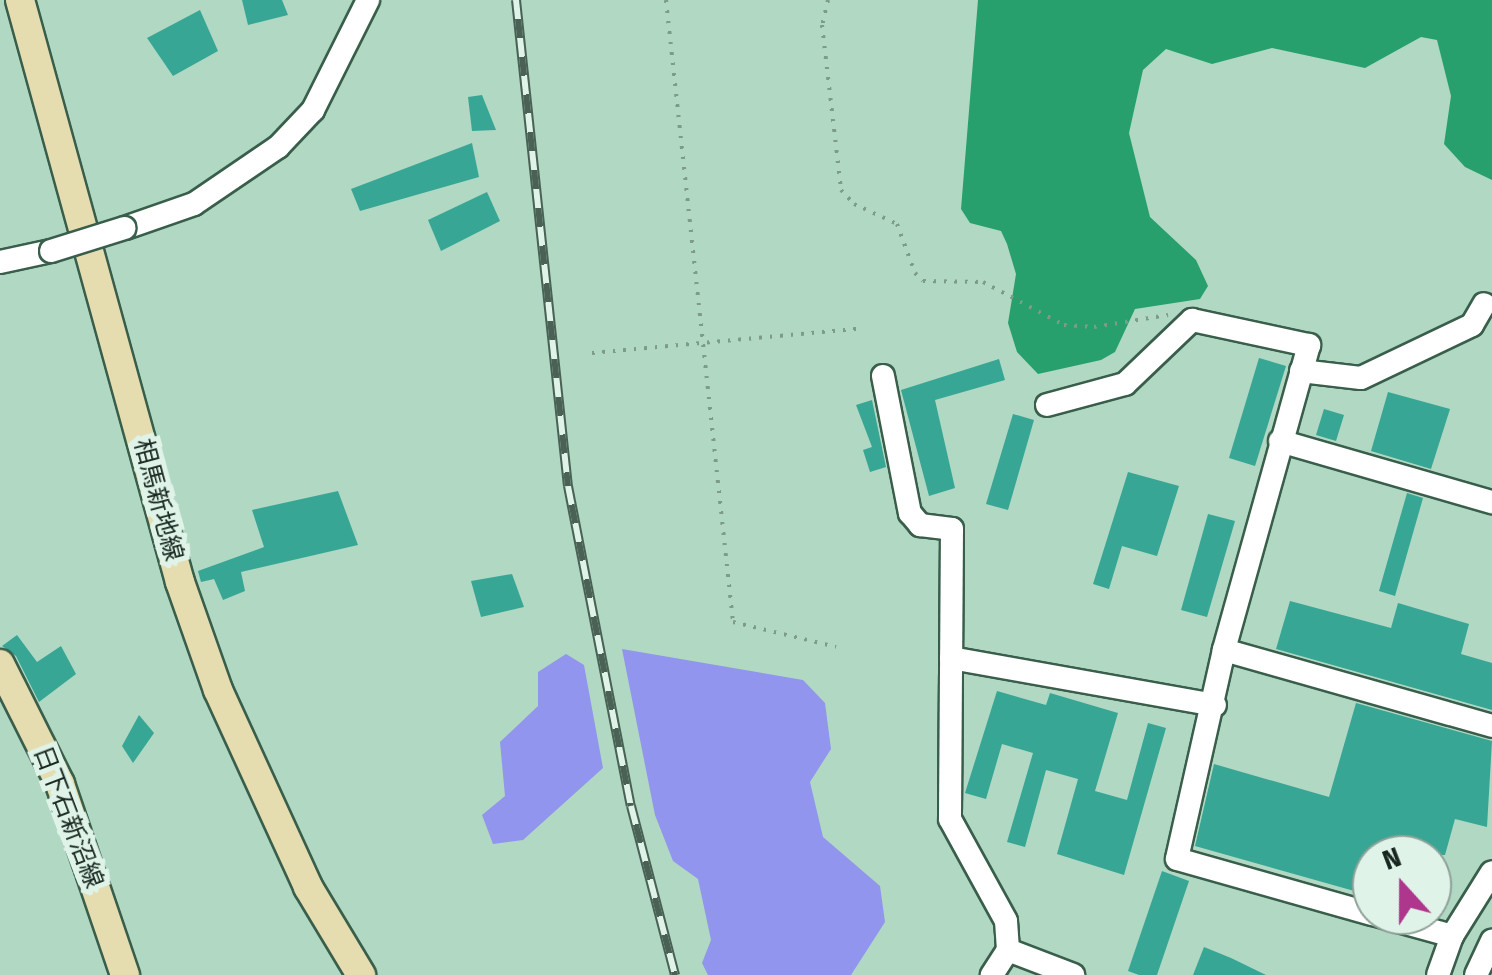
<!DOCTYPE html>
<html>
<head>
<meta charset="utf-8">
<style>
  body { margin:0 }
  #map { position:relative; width:1492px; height:975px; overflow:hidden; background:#b0d8c2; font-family:"Fira Sans Condensed","Noto Sans JP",sans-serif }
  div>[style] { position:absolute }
  .forest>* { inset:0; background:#28a06e }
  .water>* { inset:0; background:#9195ed }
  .building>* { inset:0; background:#37a695 }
  .path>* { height:4px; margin-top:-2px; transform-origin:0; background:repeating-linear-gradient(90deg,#7c9b8a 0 2.5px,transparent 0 10.5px) }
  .roads { filter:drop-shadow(2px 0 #395e4b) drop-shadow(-2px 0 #395e4b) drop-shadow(0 2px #395e4b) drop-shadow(0 -2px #395e4b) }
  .minor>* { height:22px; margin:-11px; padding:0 11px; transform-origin:11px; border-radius:11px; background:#fff }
  .major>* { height:28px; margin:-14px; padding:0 14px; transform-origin:14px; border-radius:14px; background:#e5ddaf }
  .rail>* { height:10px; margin-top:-5px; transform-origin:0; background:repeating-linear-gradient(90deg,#dff3e8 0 19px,#4a6255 0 38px); box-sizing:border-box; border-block:2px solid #4a6255 }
  .bridges { filter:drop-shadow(2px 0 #395e4b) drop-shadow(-2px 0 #395e4b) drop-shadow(0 2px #395e4b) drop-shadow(0 -2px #395e4b) }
  .minor-bridge>* { height:22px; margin:-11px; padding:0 11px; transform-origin:11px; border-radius:11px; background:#fff }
  span { translate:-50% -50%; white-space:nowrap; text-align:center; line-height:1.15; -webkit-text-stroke:10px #dff3e8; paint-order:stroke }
  .street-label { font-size:25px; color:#17271f }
  .north { position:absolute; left:1352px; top:835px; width:100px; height:100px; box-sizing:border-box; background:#dff3e8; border:2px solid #8fa198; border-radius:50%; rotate:339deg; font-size:28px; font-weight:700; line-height:40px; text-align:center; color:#17271f }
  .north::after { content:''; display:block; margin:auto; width:35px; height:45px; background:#ae368d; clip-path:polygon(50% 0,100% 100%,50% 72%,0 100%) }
</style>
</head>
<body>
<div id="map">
  <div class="forest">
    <div style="clip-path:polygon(978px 0,1492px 0,1492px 180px,1465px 167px,1444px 144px,1451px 96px,1437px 40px,1421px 37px,1365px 68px,1272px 48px,1212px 64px,1166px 49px,1143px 70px,1129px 133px,1150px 217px,1196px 260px,1208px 286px,1200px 299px,1135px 309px,1115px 352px,1101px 360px,1038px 374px,1017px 352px,1008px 323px,1016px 274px,1007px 244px,1001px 231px,970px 223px,961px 209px)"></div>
  </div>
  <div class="water">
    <div style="clip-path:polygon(622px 649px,803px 680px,825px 703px,831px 749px,810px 782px,823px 837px,880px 886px,885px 922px,851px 975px,708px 975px,702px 963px,711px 940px,698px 879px,673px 861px,655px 815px)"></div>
    <div style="clip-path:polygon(566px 654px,584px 665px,603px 768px,523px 840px,493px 844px,482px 815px,505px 796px,500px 742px,538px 706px,538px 672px)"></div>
  </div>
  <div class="building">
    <div style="clip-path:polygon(242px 0,282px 0,288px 15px,248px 25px)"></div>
    <div style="clip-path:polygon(200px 10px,218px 51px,173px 76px,147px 38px)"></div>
    <div style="clip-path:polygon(482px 95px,496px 130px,472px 131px,468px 97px)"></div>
    <div style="clip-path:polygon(472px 143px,479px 177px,360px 211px,351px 189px)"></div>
    <div style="clip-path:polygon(487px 192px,500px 221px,441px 251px,428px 220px)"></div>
    <div style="clip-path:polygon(1259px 358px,1286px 366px,1255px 466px,1229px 458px)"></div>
    <div style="clip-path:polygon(999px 359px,1005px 380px,935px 400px,955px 488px,929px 496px,901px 390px)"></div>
    <div style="clip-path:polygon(1388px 392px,1450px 409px,1431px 469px,1371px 451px)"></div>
    <div style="clip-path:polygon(872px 400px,886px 467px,870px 472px,863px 450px,872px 447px,856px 405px)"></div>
    <div style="clip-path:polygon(1324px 409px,1344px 415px,1336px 441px,1316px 435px)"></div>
    <div style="clip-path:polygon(1013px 414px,1034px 420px,1008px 510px,986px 504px)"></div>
    <div style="clip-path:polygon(1128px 472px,1179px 486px,1157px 556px,1122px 546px,1109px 589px,1093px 584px)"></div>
    <div style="clip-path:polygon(338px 491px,358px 545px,241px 572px,245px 591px,223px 600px,214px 579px,201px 582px,198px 571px,264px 547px,252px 510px)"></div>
    <div style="clip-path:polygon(1407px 493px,1423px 498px,1395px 596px,1379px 591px)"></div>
    <div style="clip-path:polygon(1208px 514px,1235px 521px,1207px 617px,1181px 610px)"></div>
    <div style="clip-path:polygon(512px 574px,524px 607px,481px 617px,471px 581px)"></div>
    <div style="clip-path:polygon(1290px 601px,1391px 628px,1398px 603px,1469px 624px,1461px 654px,1492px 663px,1492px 710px,1276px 649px)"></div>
    <div style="clip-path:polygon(17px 635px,37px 662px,61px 646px,76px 674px,39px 702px,16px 656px,2px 646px)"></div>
    <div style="clip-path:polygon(997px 691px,1046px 705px,1050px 693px,1118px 713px,1095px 791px,1127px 800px,1148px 723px,1166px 728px,1124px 875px,1057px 854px,1078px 779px,1046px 770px,1025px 847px,1007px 842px,1033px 753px,1002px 744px,986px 799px,965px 793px)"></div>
    <div style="clip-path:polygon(1356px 703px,1492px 741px,1487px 827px,1455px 819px,1445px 855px,1372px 855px,1372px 896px,1195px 846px,1214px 764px,1329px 797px)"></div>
    <div style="clip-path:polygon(139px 715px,154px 733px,133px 763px,122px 746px)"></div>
    <div style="clip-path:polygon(1162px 871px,1189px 881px,1157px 975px,1139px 975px,1128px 971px)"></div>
    <div style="clip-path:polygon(1204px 947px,1231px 958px,1266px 975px,1193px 975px)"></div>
  </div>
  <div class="path">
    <div style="left:666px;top:0;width:626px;rotate:83.85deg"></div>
    <div style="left:733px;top:622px;width:106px;rotate:13.6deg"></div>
    <div style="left:828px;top:0;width:26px;rotate:103deg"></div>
    <div style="left:822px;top:25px;width:166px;rotate:83.4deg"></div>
    <div style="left:841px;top:190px;width:19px;rotate:47deg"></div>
    <div style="left:854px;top:204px;width:47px;rotate:24.9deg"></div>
    <div style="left:897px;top:224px;width:52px;rotate:69.8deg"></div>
    <div style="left:915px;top:273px;width:11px;rotate:45deg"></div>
    <div style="left:923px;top:281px;width:60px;rotate:1deg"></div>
    <div style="left:983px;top:282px;width:92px;rotate:28deg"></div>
    <div style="left:1064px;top:325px;width:30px;rotate:4deg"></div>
    <div style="left:1094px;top:327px;width:75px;rotate:-9.2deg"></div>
    <div style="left:592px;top:353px;width:267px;rotate:-5.2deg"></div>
  </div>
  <div class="roads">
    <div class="minor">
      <div style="left:125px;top:228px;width:73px;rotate:-19.2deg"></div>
      <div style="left:194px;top:204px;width:102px;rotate:-34.2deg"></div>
      <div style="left:278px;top:147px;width:51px;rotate:-46.6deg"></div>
      <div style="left:313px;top:110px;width:123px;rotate:-63.4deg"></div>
      <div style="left:0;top:262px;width:52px;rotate:-12.2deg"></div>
      <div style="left:1301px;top:371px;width:60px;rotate:6.7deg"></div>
      <div style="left:1361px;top:378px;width:123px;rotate:-25.5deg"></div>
      <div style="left:1472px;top:325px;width:24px;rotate:-60deg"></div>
      <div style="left:883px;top:376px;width:140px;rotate:78.9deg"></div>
      <div style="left:910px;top:513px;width:16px;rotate:50deg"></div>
      <div style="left:920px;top:525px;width:32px;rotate:7deg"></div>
      <div style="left:952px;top:529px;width:290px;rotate:90.4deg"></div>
      <div style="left:950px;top:819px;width:116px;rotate:61.2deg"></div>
      <div style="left:1006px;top:921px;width:29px;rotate:86deg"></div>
      <div style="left:1008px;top:950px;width:30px;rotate:123deg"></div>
      <div style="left:1047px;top:405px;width:81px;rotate:-15.1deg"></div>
      <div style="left:1125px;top:384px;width:93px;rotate:-43.7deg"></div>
      <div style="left:1192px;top:320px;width:120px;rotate:12.1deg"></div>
      <div style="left:1309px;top:345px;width:317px;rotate:105.6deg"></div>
      <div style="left:1224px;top:650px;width:214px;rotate:102.7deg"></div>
      <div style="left:1177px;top:859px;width:203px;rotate:15.8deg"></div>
      <div style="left:1280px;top:441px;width:221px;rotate:16.1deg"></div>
      <div style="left:1224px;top:650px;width:279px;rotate:15.8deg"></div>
      <div style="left:951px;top:658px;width:268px;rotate:10.1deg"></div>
      <div style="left:1376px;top:915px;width:79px;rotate:15.4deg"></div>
      <div style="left:1008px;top:950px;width:70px;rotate:21deg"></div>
      <div style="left:1438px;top:975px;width:41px;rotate:-70.3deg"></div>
      <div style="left:1452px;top:936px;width:75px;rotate:-58deg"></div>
      <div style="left:1476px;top:975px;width:38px;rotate:-65deg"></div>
    </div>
    <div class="major">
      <div style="left:20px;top:0;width:604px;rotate:74.63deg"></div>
      <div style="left:180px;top:582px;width:114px;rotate:70.6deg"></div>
      <div style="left:218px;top:690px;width:217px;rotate:65.4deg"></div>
      <div style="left:308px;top:887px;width:103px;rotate:58.9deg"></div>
      <div style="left:0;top:664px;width:134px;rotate:63.4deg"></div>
      <div style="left:60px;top:784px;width:202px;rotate:71.2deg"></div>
    </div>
  </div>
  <div class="rail">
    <div style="left:516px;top:0;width:489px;rotate:83.9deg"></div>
    <div style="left:568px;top:486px;width:326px;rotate:78.9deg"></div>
    <div style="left:631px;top:806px;width:175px;rotate:75.4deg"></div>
  </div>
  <div class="bridges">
    <div class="minor-bridge">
      <div style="left:51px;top:251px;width:77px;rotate:-17.3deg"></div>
    </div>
  </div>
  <div class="street-label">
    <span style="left:158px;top:500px;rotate:75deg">相馬新地線</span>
    <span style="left:68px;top:817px;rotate:69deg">日下石新沼線</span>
  </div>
  <div class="north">N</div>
</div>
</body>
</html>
